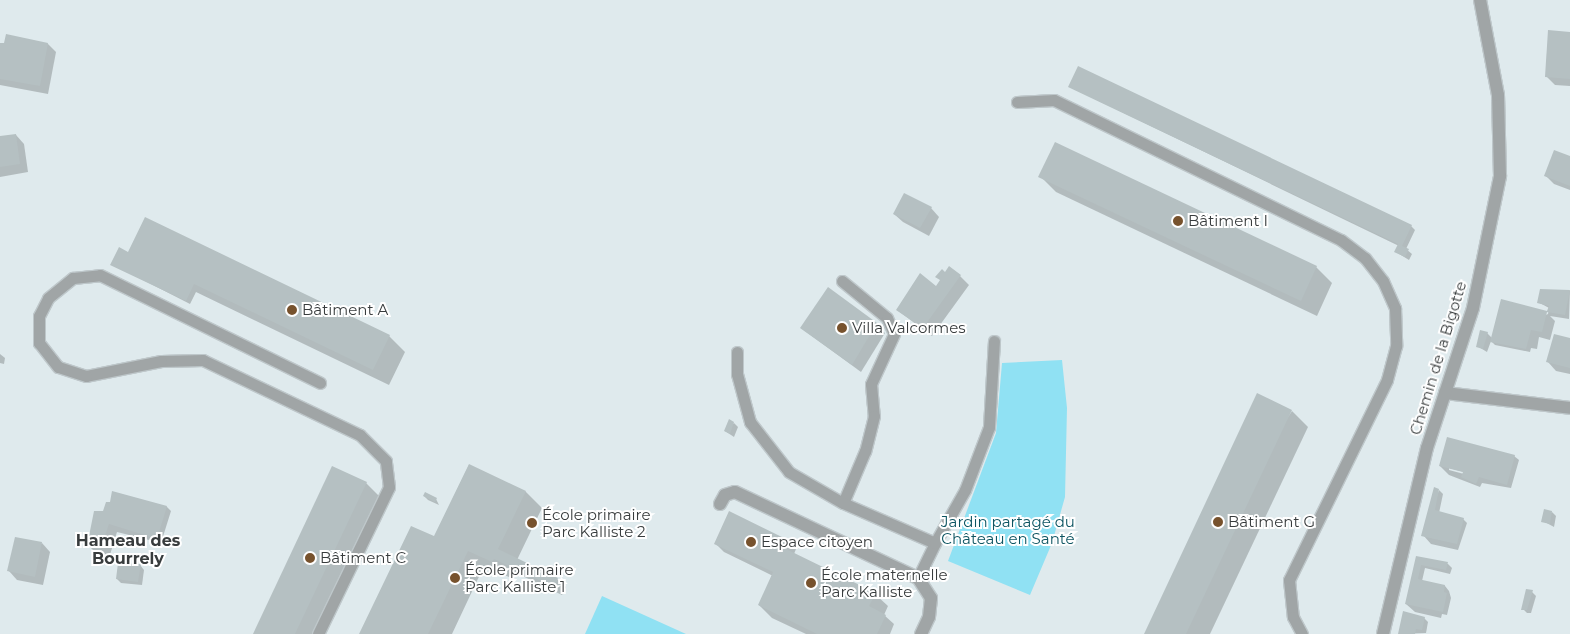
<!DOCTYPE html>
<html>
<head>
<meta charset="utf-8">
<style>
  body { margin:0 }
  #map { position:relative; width:1570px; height:634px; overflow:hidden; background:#dfeaed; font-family:Montserrat,sans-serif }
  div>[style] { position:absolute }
  .green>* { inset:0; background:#90e1f3 }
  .shadow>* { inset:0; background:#0003 }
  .building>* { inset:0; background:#b5c0c2 }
  .roads { filter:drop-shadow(1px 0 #bec7ca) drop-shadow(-1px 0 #bec7ca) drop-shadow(0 1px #bec7ca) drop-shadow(0 -1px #bec7ca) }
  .lane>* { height:11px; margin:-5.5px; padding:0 5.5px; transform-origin:5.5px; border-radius:5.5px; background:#a0a5a6 }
  .street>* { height:12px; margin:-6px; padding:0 6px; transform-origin:6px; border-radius:6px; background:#a0a5a6 }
  .dots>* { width:14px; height:14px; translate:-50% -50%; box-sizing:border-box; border:2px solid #fff; border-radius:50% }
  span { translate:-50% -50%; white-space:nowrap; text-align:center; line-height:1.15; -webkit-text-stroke:4px #fff; paint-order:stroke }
  .poi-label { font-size:15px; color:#383c3d }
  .left { translate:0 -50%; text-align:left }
  .street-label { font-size:15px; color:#383c3d }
  .park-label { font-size:15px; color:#0c5461 }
  .neighbourhood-label { font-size:16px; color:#383c3d; font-weight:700 }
</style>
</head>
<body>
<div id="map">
  <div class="green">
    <div style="clip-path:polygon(1062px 360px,1067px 408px,1065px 497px,1052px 543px,1030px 595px,948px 561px,996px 433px,1002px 363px)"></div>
    <div style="clip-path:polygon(602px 596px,686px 634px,585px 634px)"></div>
  </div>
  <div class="shadow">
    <div style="clip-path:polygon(1570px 33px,1570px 86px,1555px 85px,1547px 77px)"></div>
    <div style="clip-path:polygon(0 44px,48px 44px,56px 52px,48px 94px,0 85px)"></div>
    <div style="clip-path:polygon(1070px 87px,1411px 226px,1415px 230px,1406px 249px,1412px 254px,1409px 260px,1396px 252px,1399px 246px)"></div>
    <div style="clip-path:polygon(16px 135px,24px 144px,28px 172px,0 177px,0 137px)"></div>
    <div style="clip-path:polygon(1570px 157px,1570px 190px,1554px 184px,1546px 176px)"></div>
    <div style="clip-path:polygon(1040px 176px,1316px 267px,1332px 283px,1317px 316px,1056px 192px)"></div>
    <div style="clip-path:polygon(931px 208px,939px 217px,929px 236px,903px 222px,894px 214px)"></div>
    <div style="clip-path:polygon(129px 253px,389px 336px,405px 352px,389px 385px,196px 292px,190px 304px,112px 264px)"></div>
    <div style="clip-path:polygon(946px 274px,960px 276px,969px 285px,932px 336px,897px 310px,936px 287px)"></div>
    <div style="clip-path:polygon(1541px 291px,1570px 291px,1569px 319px,1550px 316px,1555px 321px,1550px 340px,1539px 337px,1537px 349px,1531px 348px,1530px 352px,1495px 345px,1491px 341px,1487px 352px,1477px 346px,1487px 333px,1492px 338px,1548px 314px,1549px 308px,1538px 302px)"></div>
    <div style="clip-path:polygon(834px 294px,885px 333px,861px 372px,801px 328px)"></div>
    <div style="clip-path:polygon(1570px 339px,1570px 374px,1556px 371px,1548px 362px)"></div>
    <div style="clip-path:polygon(0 354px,5px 358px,4px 364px,0 363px)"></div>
    <div style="clip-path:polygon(1292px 411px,1308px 427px,1210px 634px,1145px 634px)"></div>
    <div style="clip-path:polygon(734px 423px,738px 427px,734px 437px,725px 431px)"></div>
    <div style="clip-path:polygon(evenodd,1514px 456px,1519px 460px,1511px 488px,1482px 483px,1480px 487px,1449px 475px,1440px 466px,1514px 456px,1449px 468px,1464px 472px,1464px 474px,1449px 470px,1449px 468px)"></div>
    <div style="clip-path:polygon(469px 465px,526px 492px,542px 508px,517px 560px,557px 579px,566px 587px,562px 595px,512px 571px,509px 577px,484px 566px,452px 634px,361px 634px,434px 538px)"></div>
    <div style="clip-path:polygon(366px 483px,382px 499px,318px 634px,254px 634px)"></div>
    <div style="clip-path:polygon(1439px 490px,1443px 494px,1439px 513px,1463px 519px,1467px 523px,1458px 550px,1431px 544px,1423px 535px)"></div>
    <div style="clip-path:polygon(113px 493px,167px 507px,171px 511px,161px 543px,117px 532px,109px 558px,97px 554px,88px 545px,109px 515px)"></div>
    <div style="clip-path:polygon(424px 496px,436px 499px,439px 505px,428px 500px)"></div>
    <div style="clip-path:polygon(1552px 512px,1556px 516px,1554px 527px,1543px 521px)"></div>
    <div style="clip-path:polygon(787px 541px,796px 549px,794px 554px,875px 594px,888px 606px,884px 615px,894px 624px,890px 634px,806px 634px,772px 618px,759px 605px,773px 576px,724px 552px,715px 543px)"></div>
    <div style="clip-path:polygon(42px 543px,50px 552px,43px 585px,17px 580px,9px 571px)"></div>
    <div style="clip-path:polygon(1417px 557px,1448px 564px,1452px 568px,1450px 574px,1425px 568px,1422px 581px,1445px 586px,1449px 591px,1451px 598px,1447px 615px,1442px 614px,1441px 618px,1415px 612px,1406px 604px)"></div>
    <div style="clip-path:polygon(140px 565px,144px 570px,142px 585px,121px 583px,117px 579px)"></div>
    <div style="clip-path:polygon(1532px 592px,1536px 596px,1531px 613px,1527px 613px,1523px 609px)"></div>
    <div style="clip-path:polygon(1424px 618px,1428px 622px,1426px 633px,1399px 634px)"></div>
  </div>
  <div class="building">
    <div style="clip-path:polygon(1548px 30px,1570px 32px,1570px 79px,1545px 77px)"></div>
    <div style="clip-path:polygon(6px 34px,48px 43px,40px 86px,0 79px,0 43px,4px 43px)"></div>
    <div style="clip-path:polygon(1078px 66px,1412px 225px,1402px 246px,1409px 249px,1405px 257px,1394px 252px,1398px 244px,1068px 87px)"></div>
    <div style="clip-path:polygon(16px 134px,20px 164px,0 167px,0 136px)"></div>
    <div style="clip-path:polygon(1055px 142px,1317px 266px,1301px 301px,1038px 177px)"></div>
    <div style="clip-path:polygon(1554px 150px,1570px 156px,1570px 186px,1544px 176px)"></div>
    <div style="clip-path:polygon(904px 193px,932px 207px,920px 228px,893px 214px)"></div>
    <div style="clip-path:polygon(145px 217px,390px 335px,373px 370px,194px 284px,186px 301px,110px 265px,119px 247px,128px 252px)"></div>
    <div style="clip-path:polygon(949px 266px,961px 275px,923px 328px,896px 310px,920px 273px,936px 286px,940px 280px,935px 277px,942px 269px,945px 272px)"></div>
    <div style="clip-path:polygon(828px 287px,877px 323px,852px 365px,800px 328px)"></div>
    <div style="clip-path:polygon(1540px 289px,1570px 290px,1565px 315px,1547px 312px,1542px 332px,1531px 330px,1526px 349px,1490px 342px,1501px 299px,1547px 311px,1549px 306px,1537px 303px)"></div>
    <div style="clip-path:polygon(1480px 330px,1488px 332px,1483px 349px,1476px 347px)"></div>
    <div style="clip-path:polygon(1554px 334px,1570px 338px,1570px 368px,1546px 362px)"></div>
    <div style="clip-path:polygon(1257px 393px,1292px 410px,1186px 634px,1144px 634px)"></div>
    <div style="clip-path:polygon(729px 419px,734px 422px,730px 434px,724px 431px)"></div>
    <div style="clip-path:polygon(1447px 437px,1515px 455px,1507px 485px,1479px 477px,1476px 484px,1461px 477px,1463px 472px,1439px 466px)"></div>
    <div style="clip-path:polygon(469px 464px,526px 491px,498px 549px,558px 578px,554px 587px,494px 559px,492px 562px,468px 551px,428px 634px,359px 634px,411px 526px,434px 536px)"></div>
    <div style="clip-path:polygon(332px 466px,367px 482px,295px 634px,253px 634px)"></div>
    <div style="clip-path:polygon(1434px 487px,1439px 489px,1435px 510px,1464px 518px,1457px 544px,1421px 536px)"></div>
    <div style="clip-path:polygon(112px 491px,167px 506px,157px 539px,109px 524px,100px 550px,87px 546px,94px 511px,103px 511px,106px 502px,110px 502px)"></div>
    <div style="clip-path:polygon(425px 492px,437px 498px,435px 502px,423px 496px)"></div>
    <div style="clip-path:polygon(1544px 509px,1552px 511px,1550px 524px,1541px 522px)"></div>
    <div style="clip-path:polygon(729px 511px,788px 540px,784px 548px,876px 593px,869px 606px,886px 615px,877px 634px,817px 634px,758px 605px,773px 572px,714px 544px)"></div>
    <div style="clip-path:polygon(15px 537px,42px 542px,35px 577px,7px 571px)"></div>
    <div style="clip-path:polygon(1416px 556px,1448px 562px,1446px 570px,1421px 565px,1418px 579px,1445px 585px,1444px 592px,1447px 593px,1443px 612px,1405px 604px)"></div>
    <div style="clip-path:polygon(118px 563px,141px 564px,138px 582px,116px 579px)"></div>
    <div style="clip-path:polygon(1526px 589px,1533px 590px,1527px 610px,1521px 610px)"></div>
    <div style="clip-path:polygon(1403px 611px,1425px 617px,1422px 630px,1416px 629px,1415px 634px,1398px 634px)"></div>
  </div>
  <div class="roads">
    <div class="lane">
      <div style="left:1017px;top:102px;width:37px;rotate:-3deg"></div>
      <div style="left:1054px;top:100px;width:319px;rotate:26deg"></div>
      <div style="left:1341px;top:240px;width:30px;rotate:37deg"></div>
      <div style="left:1365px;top:258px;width:29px;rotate:52deg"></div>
      <div style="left:1383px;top:281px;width:30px;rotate:66deg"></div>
      <div style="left:1395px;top:308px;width:38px;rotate:88deg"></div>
      <div style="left:1396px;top:346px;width:35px;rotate:105deg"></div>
      <div style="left:1387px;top:380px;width:223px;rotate:116.1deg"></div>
      <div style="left:1289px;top:580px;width:37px;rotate:84deg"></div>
      <div style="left:1293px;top:617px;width:19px;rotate:62deg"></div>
      <div style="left:842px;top:281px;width:58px;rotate:39.4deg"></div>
      <div style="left:887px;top:318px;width:17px;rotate:66deg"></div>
      <div style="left:894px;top:334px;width:55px;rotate:114.7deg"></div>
      <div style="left:871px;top:384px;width:32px;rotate:85deg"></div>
      <div style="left:874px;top:416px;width:36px;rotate:104deg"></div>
      <div style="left:865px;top:451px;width:56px;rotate:112.9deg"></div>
      <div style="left:737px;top:352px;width:22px;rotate:90deg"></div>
      <div style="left:737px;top:374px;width:50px;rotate:74.8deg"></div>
      <div style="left:750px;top:422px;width:63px;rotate:52deg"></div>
      <div style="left:789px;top:472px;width:62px;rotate:29.9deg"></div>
      <div style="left:843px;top:503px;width:100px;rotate:23.5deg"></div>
      <div style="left:935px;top:543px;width:39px;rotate:116deg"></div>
      <div style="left:935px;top:543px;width:61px;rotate:-60.5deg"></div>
      <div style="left:965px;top:490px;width:67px;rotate:-69.1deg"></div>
      <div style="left:989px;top:427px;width:86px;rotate:-86.7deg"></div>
      <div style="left:318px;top:634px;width:163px;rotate:-64.2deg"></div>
      <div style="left:389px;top:487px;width:26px;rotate:-97deg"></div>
      <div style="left:386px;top:461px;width:37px;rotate:-135deg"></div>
      <div style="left:360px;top:435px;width:174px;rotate:-154.5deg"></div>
      <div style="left:203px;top:360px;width:42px;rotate:178.6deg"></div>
      <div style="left:161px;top:361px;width:76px;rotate:168.7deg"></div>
      <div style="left:86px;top:376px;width:29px;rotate:-162deg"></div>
      <div style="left:58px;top:367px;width:31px;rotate:-128deg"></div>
      <div style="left:39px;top:343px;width:27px;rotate:-90deg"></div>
      <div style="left:39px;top:316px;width:20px;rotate:-63deg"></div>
      <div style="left:48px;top:298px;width:32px;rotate:-39deg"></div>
      <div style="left:73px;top:278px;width:27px;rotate:-6deg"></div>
      <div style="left:100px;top:275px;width:245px;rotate:26.1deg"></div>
    </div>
    <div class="street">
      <div style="left:1445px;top:393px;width:126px;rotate:6.8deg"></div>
      <div style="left:720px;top:504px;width:10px;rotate:-61deg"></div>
      <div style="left:725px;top:495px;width:10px;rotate:-17deg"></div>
      <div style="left:735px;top:492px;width:202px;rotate:25.2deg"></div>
      <div style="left:918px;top:578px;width:24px;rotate:57deg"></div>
      <div style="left:931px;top:598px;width:19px;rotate:96deg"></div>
      <div style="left:929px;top:617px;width:19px;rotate:115deg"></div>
      <div style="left:1383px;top:634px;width:191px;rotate:-76.7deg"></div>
      <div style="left:1427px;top:448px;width:147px;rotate:-71.8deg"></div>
      <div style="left:1473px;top:308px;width:135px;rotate:-78.4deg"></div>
      <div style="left:1500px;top:176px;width:81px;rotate:-91.4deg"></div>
      <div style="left:1498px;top:95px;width:97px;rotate:-100.7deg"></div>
    </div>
  </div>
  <div class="dots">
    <div style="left:1178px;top:221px;background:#77522d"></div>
    <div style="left:292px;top:310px;background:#77522d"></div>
    <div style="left:842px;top:328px;background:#77522d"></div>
    <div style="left:1218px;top:522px;background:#77522d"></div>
    <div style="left:532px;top:523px;background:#77522d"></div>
    <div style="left:751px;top:542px;background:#77522d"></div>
    <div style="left:310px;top:558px;background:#77522d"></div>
    <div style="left:455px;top:578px;background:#77522d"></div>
    <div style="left:811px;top:583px;background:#77522d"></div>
  </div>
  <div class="poi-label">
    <span class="left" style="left:1188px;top:221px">Bâtiment I</span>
    <span class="left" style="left:302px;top:310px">Bâtiment A</span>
    <span class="left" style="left:852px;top:328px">Villa Valcormes</span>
    <span class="left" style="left:542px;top:523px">École primaire<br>Parc Kalliste 2</span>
    <span class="left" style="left:1228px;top:522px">Bâtiment G</span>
    <span class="left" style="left:761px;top:542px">Espace citoyen</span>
    <span class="left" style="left:320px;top:558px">Bâtiment C</span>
    <span class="left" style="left:465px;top:578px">École primaire<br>Parc Kalliste 1</span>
    <span class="left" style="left:821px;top:583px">École maternelle<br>Parc Kalliste</span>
  </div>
  <div class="street-label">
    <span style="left:1438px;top:358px;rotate:-73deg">Chemin de la Bigotte</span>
  </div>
  <div class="park-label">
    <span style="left:1008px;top:530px">Jardin partagé du<br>Château en Santé</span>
  </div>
  <div class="neighbourhood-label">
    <span style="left:128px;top:550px">Hameau des<br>Bourrely</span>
  </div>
</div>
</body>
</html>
